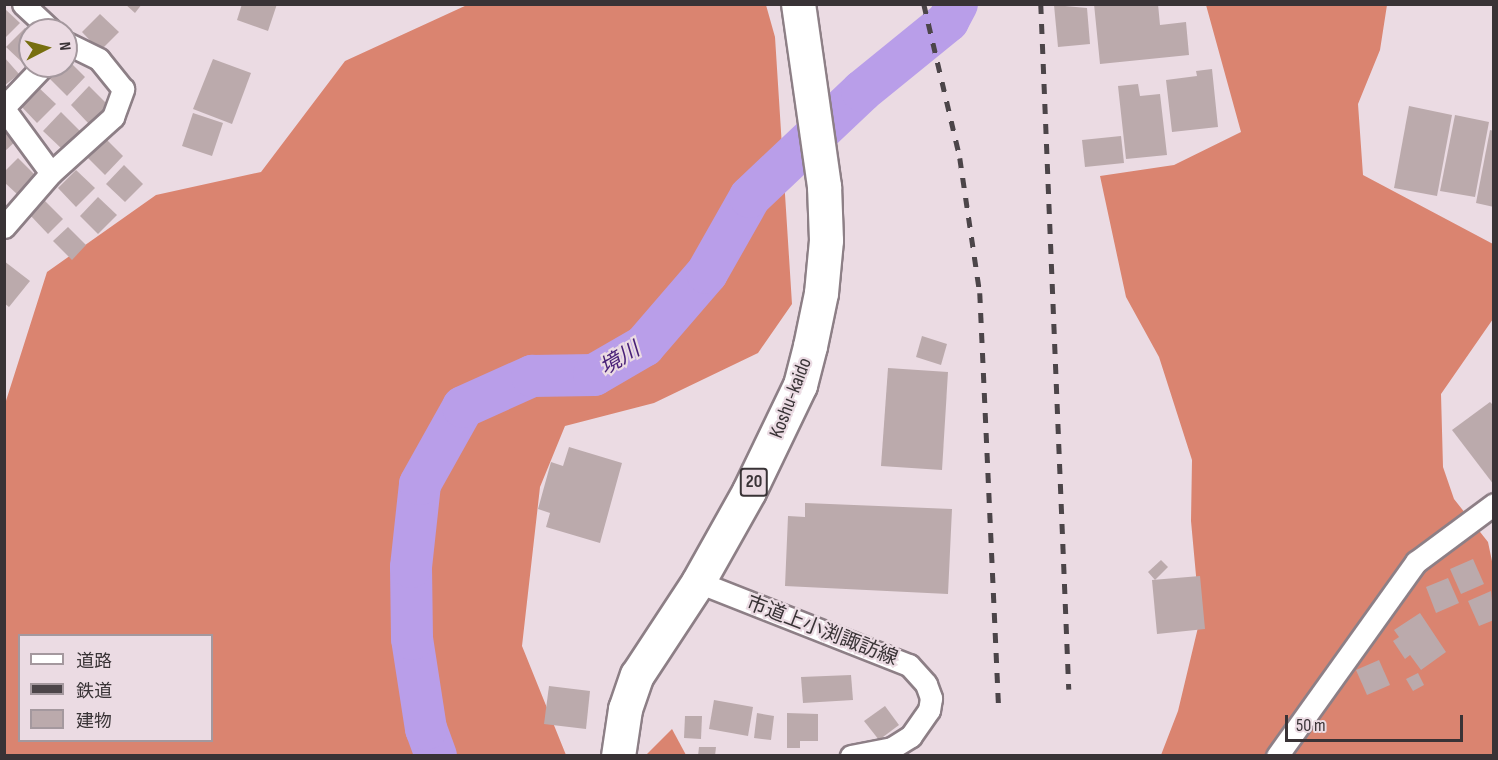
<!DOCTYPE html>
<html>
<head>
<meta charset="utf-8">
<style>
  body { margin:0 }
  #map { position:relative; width:1498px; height:760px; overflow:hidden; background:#ebdbe3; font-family:"Sofia Sans Condensed","Noto Sans JP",sans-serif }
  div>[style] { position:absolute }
  .forest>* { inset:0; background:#da8470 }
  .river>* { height:42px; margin:-21px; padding:0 21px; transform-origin:21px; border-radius:21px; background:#b99ee9 }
  .building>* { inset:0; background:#bbaaac }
  .roads { filter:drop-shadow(2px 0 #8d7f86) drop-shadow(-2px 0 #8d7f86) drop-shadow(0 2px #8d7f86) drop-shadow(0 -2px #8d7f86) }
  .street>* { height:21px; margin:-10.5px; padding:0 10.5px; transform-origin:10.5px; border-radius:10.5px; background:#fff }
  .highway>* { height:33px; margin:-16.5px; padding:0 16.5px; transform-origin:16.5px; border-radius:16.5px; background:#fff }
  .rail>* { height:4.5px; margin-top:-2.25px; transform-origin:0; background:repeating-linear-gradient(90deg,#4c4549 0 10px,transparent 0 20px) }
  span { translate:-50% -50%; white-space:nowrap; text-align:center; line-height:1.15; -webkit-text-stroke:4.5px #ebdbe3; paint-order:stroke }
  .shield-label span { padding:2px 4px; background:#ebdbe3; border:2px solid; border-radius:4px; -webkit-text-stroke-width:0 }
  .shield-label { font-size:18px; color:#393336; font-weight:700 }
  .street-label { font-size:20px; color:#393336 }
  .water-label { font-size:21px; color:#482077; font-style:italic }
  .frame { position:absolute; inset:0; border:6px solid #393336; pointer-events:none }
  .legend { position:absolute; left:18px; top:634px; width:195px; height:108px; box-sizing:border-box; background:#ebdbe3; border:2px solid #a4989e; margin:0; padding:8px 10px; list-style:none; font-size:18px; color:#393336 }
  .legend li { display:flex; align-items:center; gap:12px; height:30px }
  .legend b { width:30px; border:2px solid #a4989e }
  .north { position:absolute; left:18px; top:18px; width:60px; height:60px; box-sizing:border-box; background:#ebdbe3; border:2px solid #a4989e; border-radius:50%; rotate:84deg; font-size:16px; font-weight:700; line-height:24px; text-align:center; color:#393336 }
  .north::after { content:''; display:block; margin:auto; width:21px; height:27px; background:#776f0f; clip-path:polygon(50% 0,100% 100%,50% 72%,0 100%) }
  .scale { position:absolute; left:1285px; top:715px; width:178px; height:27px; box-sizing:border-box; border:3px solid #393336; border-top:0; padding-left:8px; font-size:18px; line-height:21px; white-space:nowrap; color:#393336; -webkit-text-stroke:4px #ebdbe3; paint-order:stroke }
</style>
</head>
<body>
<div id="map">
  <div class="forest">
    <div style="clip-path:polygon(evenodd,467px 5px,766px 5px,775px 37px,792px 304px,758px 353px,654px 403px,565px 426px,540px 487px,522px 646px,566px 755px,5px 756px,5px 404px,47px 272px,156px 195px,261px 172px,345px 61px,467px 5px,20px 636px,212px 636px,212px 740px,20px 740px,20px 636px)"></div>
    <div style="clip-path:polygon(1206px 5px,1387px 5px,1380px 50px,1358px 104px,1363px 175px,1493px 244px,1493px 319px,1441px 394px,1443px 467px,1454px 499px,1488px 542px,1493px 566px,1493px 755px,1161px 755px,1178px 711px,1200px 619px,1191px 521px,1192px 460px,1159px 357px,1126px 297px,1100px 176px,1174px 165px,1241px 132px)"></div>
    <div style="clip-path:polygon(672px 729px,686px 755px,646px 755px)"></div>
  </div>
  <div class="river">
    <div style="left:436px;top:756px;width:29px;rotate:-110deg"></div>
    <div style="left:426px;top:729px;width:91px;rotate:-98.8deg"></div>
    <div style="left:412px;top:639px;width:72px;rotate:-90.8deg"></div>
    <div style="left:411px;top:567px;width:83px;rotate:-83.8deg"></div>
    <div style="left:420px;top:484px;width:88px;rotate:-60.8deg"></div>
    <div style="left:463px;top:407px;width:76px;rotate:-24.2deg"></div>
    <div style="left:532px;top:376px;width:62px;rotate:-0.9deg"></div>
    <div style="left:594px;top:375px;width:58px;rotate:-30.1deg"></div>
    <div style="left:644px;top:346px;width:96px;rotate:-49.2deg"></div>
    <div style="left:707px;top:273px;width:87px;rotate:-60.5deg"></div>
    <div style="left:750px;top:197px;width:154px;rotate:-43.4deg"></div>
    <div style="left:862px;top:91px;width:111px;rotate:-39.1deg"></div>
    <div style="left:948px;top:21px;width:19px;rotate:-62deg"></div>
  </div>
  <div class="building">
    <div style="clip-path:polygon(125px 4px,142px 4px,135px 13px)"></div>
    <div style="clip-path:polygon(242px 4px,277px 4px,268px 31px,237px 20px)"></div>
    <div style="clip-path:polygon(1094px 4px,1158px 4px,1160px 25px,1186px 22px,1189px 55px,1100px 64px)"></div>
    <div style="clip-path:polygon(1054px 5px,1087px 8px,1090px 44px,1058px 47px)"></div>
    <div style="clip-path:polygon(4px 8px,20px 23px,4px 39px)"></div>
    <div style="clip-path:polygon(100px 14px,119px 32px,100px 51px,82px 32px)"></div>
    <div style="clip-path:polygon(25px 28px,30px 33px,30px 60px,25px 65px,6px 47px)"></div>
    <div style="clip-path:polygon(4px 57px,19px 74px,4px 86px)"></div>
    <div style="clip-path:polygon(66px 58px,85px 77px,67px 96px,48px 77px,60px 66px,66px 66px)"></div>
    <div style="clip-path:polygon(213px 59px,251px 73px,232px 124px,193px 109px)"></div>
    <div style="clip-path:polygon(1212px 69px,1218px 127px,1172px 132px,1166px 80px,1197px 76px,1196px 71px)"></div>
    <div style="clip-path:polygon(1138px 84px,1140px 96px,1160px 94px,1167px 155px,1126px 159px,1118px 86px)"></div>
    <div style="clip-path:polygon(37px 86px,56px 104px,37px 123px,19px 104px)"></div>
    <div style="clip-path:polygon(89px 86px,108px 105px,89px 124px,71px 105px)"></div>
    <div style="clip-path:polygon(1409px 106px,1452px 115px,1437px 196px,1394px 188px)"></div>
    <div style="clip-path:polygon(61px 112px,80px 131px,62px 149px,43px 131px)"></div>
    <div style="clip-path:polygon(193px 113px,223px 123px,212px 156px,182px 146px)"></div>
    <div style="clip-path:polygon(1455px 115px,1489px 122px,1475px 197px,1440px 191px)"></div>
    <div style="clip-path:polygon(4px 126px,18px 139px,4px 152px)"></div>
    <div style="clip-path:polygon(1490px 130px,1494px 131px,1494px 207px,1476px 203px)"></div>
    <div style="clip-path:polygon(1121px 136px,1124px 163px,1085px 167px,1082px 140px)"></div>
    <div style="clip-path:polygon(105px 138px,123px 156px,105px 175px,87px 157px)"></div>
    <div style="clip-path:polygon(18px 158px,37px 177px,18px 195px,4px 182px,4px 172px)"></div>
    <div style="clip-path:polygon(124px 165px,143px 184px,125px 202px,106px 184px)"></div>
    <div style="clip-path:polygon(76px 170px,95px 188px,76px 207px,58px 188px)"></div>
    <div style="clip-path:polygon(98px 197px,117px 215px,98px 234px,80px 216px)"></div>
    <div style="clip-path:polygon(44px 200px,63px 219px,48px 234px,30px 215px)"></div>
    <div style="clip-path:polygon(68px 227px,86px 245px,72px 260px,53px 241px)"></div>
    <div style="clip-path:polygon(4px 261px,30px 281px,9px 307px,4px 303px)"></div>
    <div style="clip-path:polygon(922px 336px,947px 344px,941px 365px,916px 357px)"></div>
    <div style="clip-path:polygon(888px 368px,948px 372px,942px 470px,881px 466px)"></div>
    <div style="clip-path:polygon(1490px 402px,1494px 406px,1494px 485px,1452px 430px)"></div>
    <div style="clip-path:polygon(569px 447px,622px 463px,600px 543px,546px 527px,550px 513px,538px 509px,551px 462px,563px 466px)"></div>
    <div style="clip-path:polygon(805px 503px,952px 509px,948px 594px,785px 586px,788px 516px,805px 517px)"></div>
    <div style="clip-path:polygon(1473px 559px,1484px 584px,1461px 594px,1450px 569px)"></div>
    <div style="clip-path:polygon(1161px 560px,1168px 567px,1155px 580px,1148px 572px)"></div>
    <div style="clip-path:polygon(1200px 576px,1205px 629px,1157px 634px,1152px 580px)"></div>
    <div style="clip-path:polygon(1448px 578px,1459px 603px,1436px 613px,1426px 587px)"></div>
    <div style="clip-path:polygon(1491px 591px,1494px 620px,1479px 626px,1468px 601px)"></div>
    <div style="clip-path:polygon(1420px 613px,1446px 652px,1421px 670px,1410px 655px,1405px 659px,1393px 641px,1399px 637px,1394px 630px)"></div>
    <div style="clip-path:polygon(1379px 660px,1390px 685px,1367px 695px,1356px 670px)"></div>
    <div style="clip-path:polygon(1418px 673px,1424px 685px,1413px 691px,1406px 679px)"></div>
    <div style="clip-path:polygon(851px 675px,853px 700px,803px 703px,801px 677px)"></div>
    <div style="clip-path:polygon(549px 686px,590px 691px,586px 729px,544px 724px)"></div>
    <div style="clip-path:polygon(714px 700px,753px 707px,748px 736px,709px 729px)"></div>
    <div style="clip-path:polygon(885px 706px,899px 725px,879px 740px,864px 721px)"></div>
    <div style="clip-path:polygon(757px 713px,774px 716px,771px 740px,754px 738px)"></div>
    <div style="clip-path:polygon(787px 713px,818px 714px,818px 741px,800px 741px,800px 748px,787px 748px)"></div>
    <div style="clip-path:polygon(685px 716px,702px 716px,701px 739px,684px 738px)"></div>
    <div style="clip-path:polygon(699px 747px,716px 747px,715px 756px,698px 756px)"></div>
  </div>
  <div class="roads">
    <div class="street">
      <div style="left:23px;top:4px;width:38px;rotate:43deg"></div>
      <div style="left:4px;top:107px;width:57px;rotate:-46.4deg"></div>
      <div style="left:4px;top:109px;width:79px;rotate:53.7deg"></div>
      <div style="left:4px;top:227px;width:72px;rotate:-49deg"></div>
      <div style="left:51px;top:173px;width:84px;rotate:-42.1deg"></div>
      <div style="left:113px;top:117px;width:30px;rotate:-70deg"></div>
      <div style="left:123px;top:89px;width:38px;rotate:-129deg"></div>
      <div style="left:99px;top:59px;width:37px;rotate:-154deg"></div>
      <div style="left:698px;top:582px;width:227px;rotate:21.5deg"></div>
      <div style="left:909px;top:665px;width:25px;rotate:48deg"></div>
      <div style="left:926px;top:684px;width:15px;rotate:70deg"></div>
      <div style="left:931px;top:698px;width:12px;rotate:99deg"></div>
      <div style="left:929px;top:710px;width:32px;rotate:125deg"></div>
      <div style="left:911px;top:736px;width:22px;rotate:148deg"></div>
      <div style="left:892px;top:748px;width:42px;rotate:169deg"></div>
      <div style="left:1277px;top:756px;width:239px;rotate:-54.4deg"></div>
      <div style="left:1416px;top:562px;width:97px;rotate:-36.6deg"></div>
    </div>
    <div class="highway">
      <div style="left:618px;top:756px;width:48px;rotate:-81.5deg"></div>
      <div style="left:625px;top:709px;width:36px;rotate:-71deg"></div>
      <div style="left:637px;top:675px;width:111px;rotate:-56.7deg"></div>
      <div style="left:698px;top:582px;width:104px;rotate:-60.7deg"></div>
      <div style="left:749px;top:491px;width:118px;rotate:-64.3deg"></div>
      <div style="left:800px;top:385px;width:40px;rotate:-75.6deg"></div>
      <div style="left:810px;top:346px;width:54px;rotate:-78.3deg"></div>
      <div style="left:821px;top:293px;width:53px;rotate:-84.6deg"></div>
      <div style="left:826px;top:240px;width:54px;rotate:-92.1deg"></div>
      <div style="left:824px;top:186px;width:184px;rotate:-98.1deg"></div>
    </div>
  </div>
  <div class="rail">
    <div style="left:924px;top:4px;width:158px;rotate:76.8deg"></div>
    <div style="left:960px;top:158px;width:136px;rotate:81.6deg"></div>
    <div style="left:980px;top:293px;width:419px;rotate:87.4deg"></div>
    <div style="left:1041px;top:4px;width:686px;rotate:87.66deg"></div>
  </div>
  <div class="shield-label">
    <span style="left:754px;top:482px">20</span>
  </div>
  <div class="street-label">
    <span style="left:791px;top:398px;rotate:-69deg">Koshu-kaido</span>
    <span style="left:822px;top:631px;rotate:21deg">市道上小渕諏訪線</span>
  </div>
  <div class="water-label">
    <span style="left:620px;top:359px;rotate:-31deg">境川</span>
  </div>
  <div class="frame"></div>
  <ul class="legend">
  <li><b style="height:8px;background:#fff"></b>道路</li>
  <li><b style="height:8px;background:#4c4549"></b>鉄道</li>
  <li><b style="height:16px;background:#bbaaac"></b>建物</li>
  </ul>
  <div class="north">N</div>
  <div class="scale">50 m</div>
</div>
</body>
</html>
